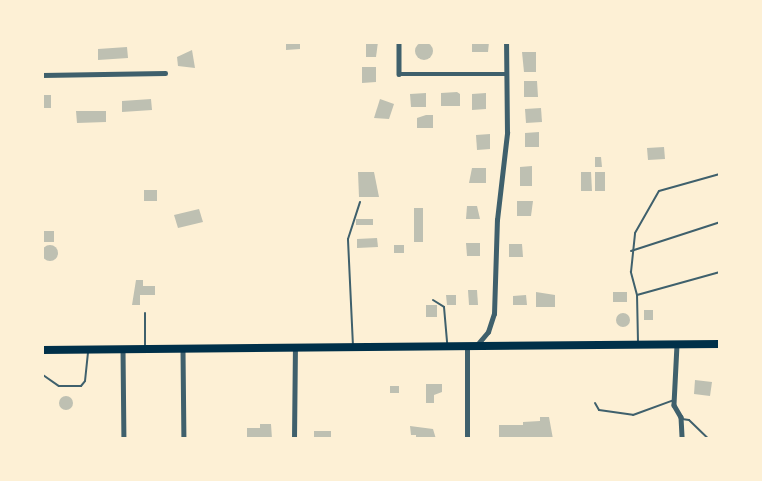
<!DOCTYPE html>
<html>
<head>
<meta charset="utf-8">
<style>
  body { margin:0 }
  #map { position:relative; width:762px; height:481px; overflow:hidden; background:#fdf0d5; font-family:"Roboto Condensed",sans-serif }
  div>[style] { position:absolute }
  .building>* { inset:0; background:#bec0b2 }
  .round { border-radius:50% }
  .service>* { height:2px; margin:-1px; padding:0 1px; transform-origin:1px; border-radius:1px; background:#3f606c }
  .minor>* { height:4.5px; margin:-2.25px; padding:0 2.25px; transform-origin:2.25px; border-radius:2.25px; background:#3f606c }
  .primary>* { height:8px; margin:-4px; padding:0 4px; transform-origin:4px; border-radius:4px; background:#003049 }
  span { translate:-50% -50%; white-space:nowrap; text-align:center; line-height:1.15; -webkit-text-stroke:6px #fdf0d5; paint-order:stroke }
  .frame { position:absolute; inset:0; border:44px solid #fdf0d5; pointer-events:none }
</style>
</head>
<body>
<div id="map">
  <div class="building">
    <div style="clip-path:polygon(286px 42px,300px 42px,300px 49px,286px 50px)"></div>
    <div style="clip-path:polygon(366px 42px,378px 42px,376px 57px,366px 57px)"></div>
    <div style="clip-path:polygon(472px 42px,489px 42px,488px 52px,472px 52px)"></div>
    <div class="round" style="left:415px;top:42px;width:18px;height:18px"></div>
    <div style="clip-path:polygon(127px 47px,128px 58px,98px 60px,98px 49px)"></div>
    <div style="clip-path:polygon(192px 50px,195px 68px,178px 66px,177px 57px)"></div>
    <div style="clip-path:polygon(522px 52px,536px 52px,536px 72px,524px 72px)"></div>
    <div style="clip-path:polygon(362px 67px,376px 67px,376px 82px,362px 83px)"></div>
    <div style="clip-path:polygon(524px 81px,537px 81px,538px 97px,524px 97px)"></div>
    <div style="clip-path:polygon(457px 92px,460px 94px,460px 106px,441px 106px,441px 93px)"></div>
    <div style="clip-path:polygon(426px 93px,426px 107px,411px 107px,410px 94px)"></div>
    <div style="clip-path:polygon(486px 93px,486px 109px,472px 110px,472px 94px)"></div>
    <div style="clip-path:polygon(42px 95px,51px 95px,51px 108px,42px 108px)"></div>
    <div style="clip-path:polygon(151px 99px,152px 110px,122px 112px,122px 101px)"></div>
    <div style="clip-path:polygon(380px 99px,394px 104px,389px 119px,374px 118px)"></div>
    <div style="clip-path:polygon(541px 108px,542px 122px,526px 123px,525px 109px)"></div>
    <div style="clip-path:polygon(76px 111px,106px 111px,106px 122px,77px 123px)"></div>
    <div style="clip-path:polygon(426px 115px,433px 115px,433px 128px,417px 128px,417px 118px)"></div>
    <div style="clip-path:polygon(539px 132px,539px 147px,525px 147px,525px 133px)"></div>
    <div style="clip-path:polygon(490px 134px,490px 149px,477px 150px,476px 135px)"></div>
    <div style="clip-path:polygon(664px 147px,665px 159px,648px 160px,647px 148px)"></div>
    <div style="clip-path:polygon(595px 157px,601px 157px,602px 167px,595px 167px)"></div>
    <div style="clip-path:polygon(532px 166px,532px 186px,520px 186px,520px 167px)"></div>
    <div style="clip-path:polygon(472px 168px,486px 168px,486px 183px,469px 183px)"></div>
    <div style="clip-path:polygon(358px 172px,374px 172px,379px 197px,359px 197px)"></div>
    <div style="clip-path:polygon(581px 172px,591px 172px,592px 191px,581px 191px)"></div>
    <div style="clip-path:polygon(595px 172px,605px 172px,605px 191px,595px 191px)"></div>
    <div style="clip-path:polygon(144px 190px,157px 190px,157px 201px,144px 201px)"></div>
    <div style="clip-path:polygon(517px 201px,533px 201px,531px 216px,517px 216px)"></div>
    <div style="clip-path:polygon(467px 206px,477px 206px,480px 219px,466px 219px)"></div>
    <div style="clip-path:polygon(414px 208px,423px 208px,423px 242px,414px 242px)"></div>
    <div style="clip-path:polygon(199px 209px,203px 222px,178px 228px,174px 215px)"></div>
    <div style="clip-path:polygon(356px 219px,373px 219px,373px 225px,356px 225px)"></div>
    <div style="clip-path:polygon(43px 231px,54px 231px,54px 242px,43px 242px)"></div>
    <div style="clip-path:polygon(377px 238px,378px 247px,357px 248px,357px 239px)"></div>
    <div style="clip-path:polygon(466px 243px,480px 243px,480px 256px,467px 256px)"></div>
    <div style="clip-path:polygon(509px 244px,522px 244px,523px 257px,509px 257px)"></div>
    <div style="clip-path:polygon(394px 245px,404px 245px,404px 253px,394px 253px)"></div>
    <div class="round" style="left:42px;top:245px;width:16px;height:16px"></div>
    <div style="clip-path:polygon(136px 280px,143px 280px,143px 286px,155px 286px,155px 295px,140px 295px,140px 305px,132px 305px)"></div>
    <div style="clip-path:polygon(468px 290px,477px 290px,478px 305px,469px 305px)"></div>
    <div style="clip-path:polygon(536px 292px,555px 295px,555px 307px,536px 307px)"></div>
    <div style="clip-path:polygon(613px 292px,627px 292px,627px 302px,613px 302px)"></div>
    <div style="clip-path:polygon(446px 295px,456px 295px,456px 305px,447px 305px)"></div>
    <div style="clip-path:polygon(526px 295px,527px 305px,513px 305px,513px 296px)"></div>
    <div style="clip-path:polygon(426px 305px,437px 305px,437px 317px,426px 317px)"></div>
    <div style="clip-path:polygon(644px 310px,653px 310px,653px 320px,644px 320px)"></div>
    <div class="round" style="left:616px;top:313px;width:14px;height:14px"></div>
    <div style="clip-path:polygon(695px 380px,712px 382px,710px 396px,694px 394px)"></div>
    <div style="clip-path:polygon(426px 384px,442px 384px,442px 392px,434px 395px,434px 403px,426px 403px)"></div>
    <div style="clip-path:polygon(390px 386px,399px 386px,399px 393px,390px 393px)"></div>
    <div class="round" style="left:59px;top:396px;width:14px;height:14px"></div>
    <div style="clip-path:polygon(540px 417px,549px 417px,553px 439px,499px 439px,499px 425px,523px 425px,523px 422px,540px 421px)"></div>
    <div style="clip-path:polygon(260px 424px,271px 424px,272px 439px,247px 439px,247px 428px,260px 428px)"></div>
    <div style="clip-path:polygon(410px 426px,433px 429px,436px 439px,416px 439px,416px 435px,411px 435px)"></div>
    <div style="clip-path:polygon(314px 431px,331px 431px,331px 439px,314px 439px)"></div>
  </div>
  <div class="service">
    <div style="left:631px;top:251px;width:94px;rotate:-18deg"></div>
    <div style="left:637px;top:295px;width:86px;rotate:-15.5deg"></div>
    <div style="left:433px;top:300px;width:13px;rotate:32deg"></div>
    <div style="left:444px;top:307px;width:37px;rotate:85deg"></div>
    <div style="left:145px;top:313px;width:34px;rotate:90deg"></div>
    <div style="left:638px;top:342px;width:47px;rotate:-91.2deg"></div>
    <div style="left:637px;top:295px;width:24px;rotate:-105deg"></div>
    <div style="left:631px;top:272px;width:39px;rotate:-84deg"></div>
    <div style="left:635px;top:233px;width:48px;rotate:-60.3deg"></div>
    <div style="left:659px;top:191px;width:63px;rotate:-15.6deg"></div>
    <div style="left:353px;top:346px;width:107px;rotate:-92.7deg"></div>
    <div style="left:348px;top:239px;width:39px;rotate:-72deg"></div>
    <div style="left:42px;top:355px;width:50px;rotate:90deg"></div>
    <div style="left:43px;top:375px;width:19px;rotate:35deg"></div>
    <div style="left:59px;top:386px;width:22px"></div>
    <div style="left:81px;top:386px;width:6px;rotate:-51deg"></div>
    <div style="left:85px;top:381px;width:29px;rotate:-84deg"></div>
    <div style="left:595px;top:403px;width:8px;rotate:60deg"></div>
    <div style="left:599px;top:410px;width:34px;rotate:8deg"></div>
    <div style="left:633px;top:415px;width:44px;rotate:-20.1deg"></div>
    <div style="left:682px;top:419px;width:7px;rotate:8deg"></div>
    <div style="left:689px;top:420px;width:28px;rotate:44deg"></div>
  </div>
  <div class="minor">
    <div style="left:399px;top:42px;width:32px;rotate:90deg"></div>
    <div style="left:399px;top:74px;width:107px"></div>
    <div style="left:42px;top:75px;width:123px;rotate:-0.9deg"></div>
    <div style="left:477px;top:345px;width:17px;rotate:-50deg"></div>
    <div style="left:488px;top:332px;width:19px;rotate:-72deg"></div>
    <div style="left:494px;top:314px;width:94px;rotate:-88.2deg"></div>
    <div style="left:497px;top:220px;width:88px;rotate:-83.4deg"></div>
    <div style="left:507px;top:133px;width:91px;rotate:-90.6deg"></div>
    <div style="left:677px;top:345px;width:60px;rotate:92.9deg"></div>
    <div style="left:674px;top:405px;width:14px;rotate:60deg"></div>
    <div style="left:681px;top:417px;width:22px;rotate:87deg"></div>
    <div style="left:123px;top:349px;width:90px;rotate:89.4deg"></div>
    <div style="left:183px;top:350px;width:89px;rotate:89.4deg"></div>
    <div style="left:294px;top:439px;width:90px;rotate:-89.4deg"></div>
    <div style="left:467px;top:439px;width:92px;rotate:-90deg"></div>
  </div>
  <div class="primary">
    <div style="left:42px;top:350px;width:678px;rotate:-0.51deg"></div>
  </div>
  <div class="frame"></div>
</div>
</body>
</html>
